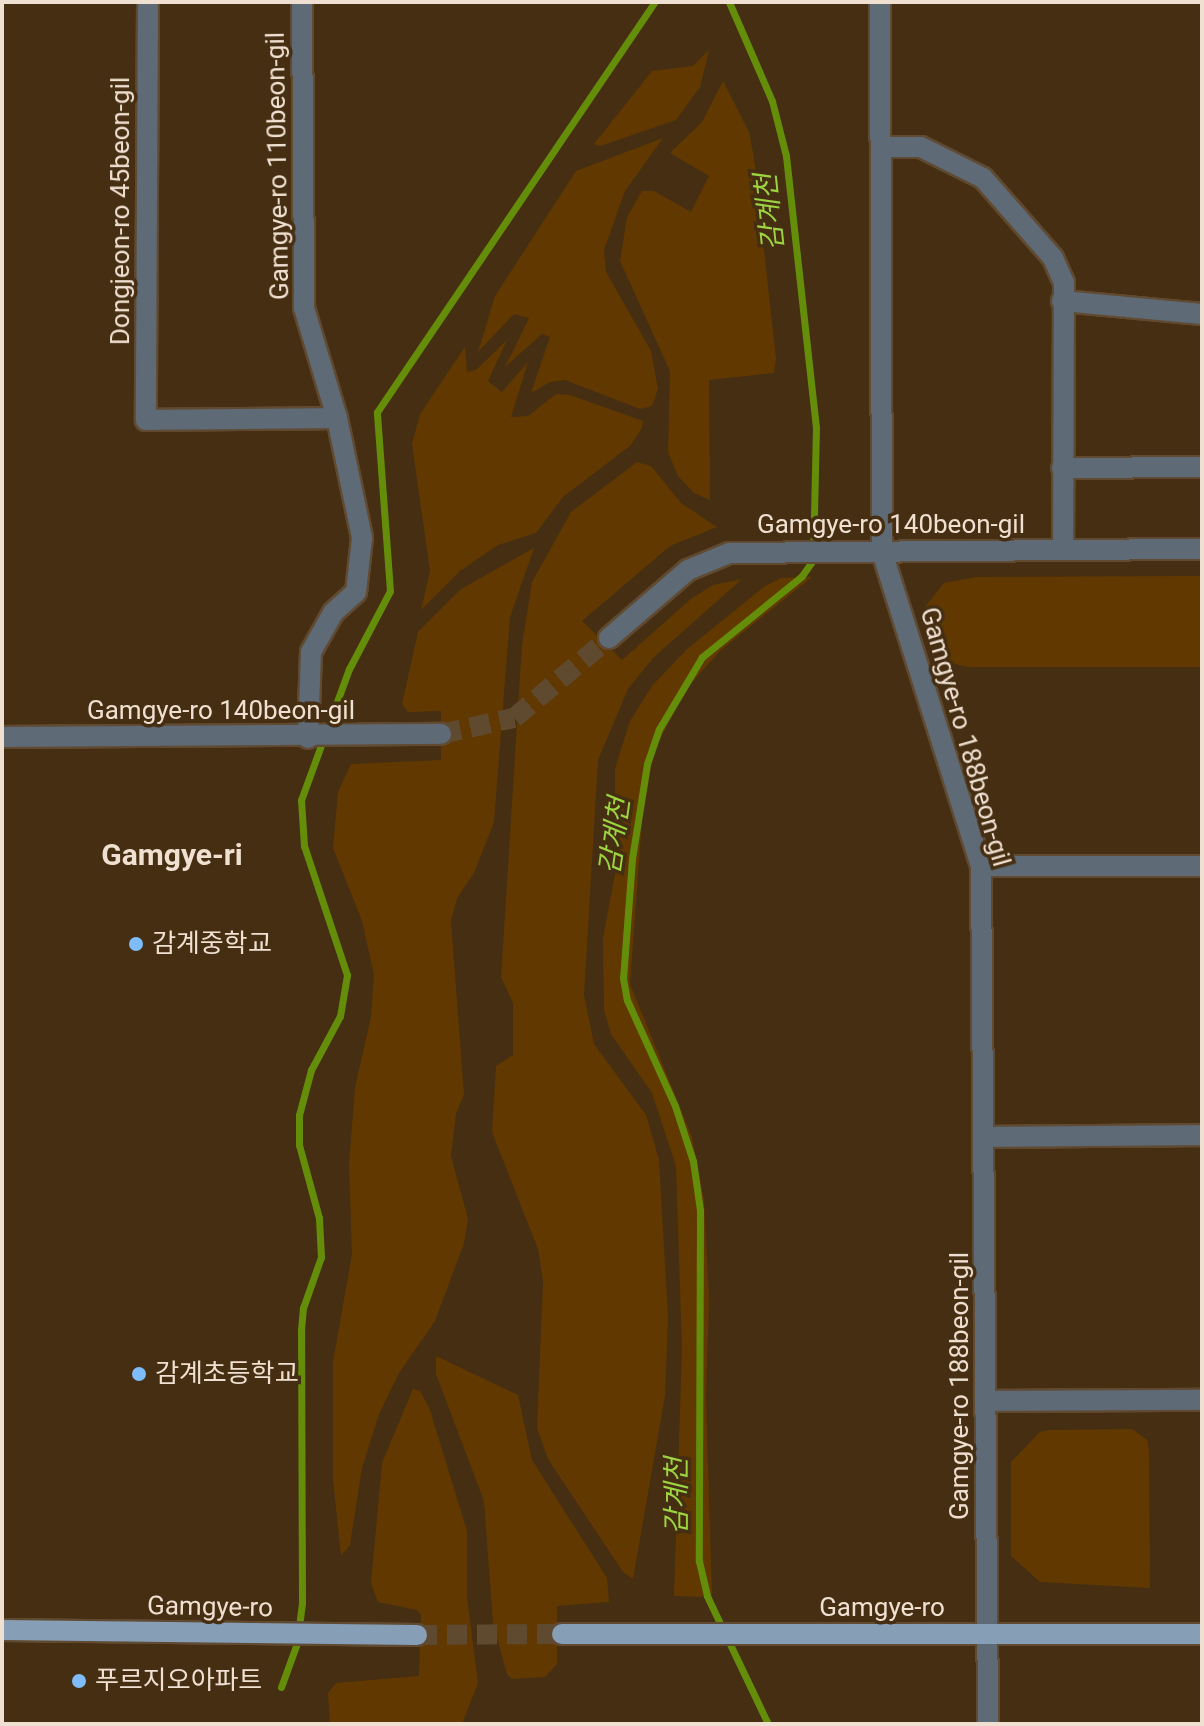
<!DOCTYPE html>
<html>
<head>
<meta charset="utf-8">
<style>
  body { margin:0 }
  #map { position:relative; width:1204px; height:1726px; overflow:hidden; background:#452e12; font-family:Roboto,"Noto Sans KR",sans-serif }
  div>[style] { position:absolute }
  .green>* { inset:0; background:#613900 }
  .stream>* { height:7px; margin:-3.5px; padding:0 3.5px; transform-origin:3.5px; border-radius:3.5px; background:#648e09 }
  .minor-tunnel>* { height:20px; margin-top:-10px; transform-origin:0; background:repeating-linear-gradient(90deg,#5f492f 0 20px,transparent 0 30px) }
  .major-tunnel>* { height:20px; margin-top:-10px; transform-origin:0; background:repeating-linear-gradient(90deg,#5f492f 0 20px,transparent 0 30px) }
  .roads { filter:drop-shadow(2px 0 #604a31) drop-shadow(-2px 0 #604a31) drop-shadow(0 2px #604a31) drop-shadow(0 -2px #604a31) }
  .minor>* { height:20px; margin:-10px; padding:0 10px; transform-origin:10px; border-radius:10px; background:#5e6a76 }
  .major>* { height:20px; margin:-10px; padding:0 10px; transform-origin:10px; border-radius:10px; background:#869fb7 }
  .dots>* { width:22px; height:22px; translate:-50% -50%; box-sizing:border-box; border:4px solid #452e12; border-radius:50% }
  span { translate:-50% -50%; white-space:nowrap; text-align:center; line-height:1.15; -webkit-text-stroke:7px #452e12; paint-order:stroke }
  .street-label { font-size:26px; color:#f0e0d1 }
  .poi-label { font-size:26px; color:#f0e0d1 }
  .left { translate:0 -50%; text-align:left }
  .water-label { font-size:28px; color:#9dd441; font-style:italic }
  .quarter-label { font-size:30px; color:#f0e0d1; font-weight:700 }
  .frame { position:absolute; inset:0; border:4px solid #f0e0d1; pointer-events:none }
</style>
</head>
<body>
<div id="map">
  <div class="green">
    <div style="clip-path:polygon(709px 50px,700px 87px,676px 120px,600px 146px,594px 144px,652px 71px,693px 66px)"></div>
    <div style="clip-path:polygon(723px 81px,749px 132px,754px 158px,776px 359px,774px 373px,709px 380px,710px 500px,694px 493px,678px 476px,668px 452px,670px 371px,620px 261px,627px 217px,642px 191px,654px 191px,691px 212px,709px 176px,670px 153px,702px 122px)"></div>
    <div style="clip-path:polygon(663px 138px,625px 191px,604px 250px,606px 272px,651px 351px,658px 389px,652px 406px,640px 409px,565px 380px,550px 382px,531px 393px,550px 337px,542px 334px,505px 367px,529px 318px,514px 314px,478px 352px,495px 296px,576px 171px)"></div>
    <div style="clip-path:polygon(507px 340px,488px 381px,502px 392px,528px 362px,511px 417px,528px 416px,556px 394px,570px 395px,643px 421px,642px 428px,631px 445px,563px 497px,536px 533px,498px 545px,460px 571px,421px 610px,430px 571px,412px 444px,420px 414px,465px 347px,467px 372px,476px 370px)"></div>
    <div style="clip-path:polygon(637px 462px,651px 466px,681px 503px,717px 527px,670px 546px,582px 621px,622px 660px,692px 598px,713px 585px,742px 579px,653px 658px,628px 689px,598px 760px,584px 995px,594px 1044px,646px 1115px,659px 1160px,668px 1317px,665px 1396px,633px 1579px,623px 1572px,548px 1459px,537px 1428px,543px 1281px,538px 1249px,492px 1132px,496px 1066px,513px 1055px,513px 1003px,501px 977px,522px 645px,532px 582px,571px 512px)"></div>
    <div style="clip-path:polygon(534px 548px,510px 617px,494px 822px,474px 873px,457px 898px,451px 921px,464px 1095px,456px 1113px,451px 1156px,468px 1219px,464px 1243px,435px 1321px,399px 1373px,379px 1414px,362px 1468px,350px 1545px,341px 1556px,333px 1479px,333px 1362px,352px 1254px,349px 1165px,355px 1087px,371px 1017px,374px 975px,362px 921px,333px 848px,338px 792px,351px 764px,441px 760px,441px 711px,408px 712px,402px 704px,418px 632px,461px 589px)"></div>
    <div style="clip-path:polygon(1202px 576px,1202px 667px,967px 667px,937px 659px,925px 607px,944px 583px,976px 577px)"></div>
    <div style="clip-path:polygon(812px 577px,721px 650px,686px 689px,654px 751px,642px 820px,630px 984px,692px 1137px,704px 1200px,709px 1299px,706px 1396px,712px 1597px,674px 1596px,682px 1349px,676px 1166px,652px 1093px,611px 1034px,604px 1010px,603px 938px,615px 874px,615px 769px,630px 721px,652px 686px,686px 650px,765px 586px,781px 578px)"></div>
    <div style="clip-path:polygon(436px 1356px,518px 1395px,532px 1460px,607px 1578px,609px 1602px,557px 1606px,557px 1664px,545px 1677px,512px 1679px,507px 1674px,493px 1623px,484px 1501px,436px 1374px)"></div>
    <div style="clip-path:polygon(413px 1389px,420px 1391px,429px 1407px,467px 1531px,467px 1597px,478px 1683px,462px 1724px,330px 1724px,328px 1693px,336px 1683px,419px 1676px,421px 1615px,417px 1610px,378px 1602px,371px 1583px,382px 1463px)"></div>
    <div style="clip-path:polygon(1132px 1429px,1147px 1440px,1149px 1451px,1150px 1588px,1040px 1582px,1011px 1556px,1011px 1462px,1040px 1432px,1049px 1430px)"></div>
  </div>
  <div class="stream">
    <div style="left:729px;top:2px;width:108px;rotate:66.5deg"></div>
    <div style="left:772px;top:101px;width:57px;rotate:75.7deg"></div>
    <div style="left:786px;top:156px;width:273px;rotate:83.7deg"></div>
    <div style="left:816px;top:427px;width:133px;rotate:91.3deg"></div>
    <div style="left:813px;top:560px;width:19px;rotate:125deg"></div>
    <div style="left:802px;top:576px;width:129px;rotate:141deg"></div>
    <div style="left:702px;top:657px;width:84px;rotate:120.8deg"></div>
    <div style="left:659px;top:729px;width:37px;rotate:109deg"></div>
    <div style="left:647px;top:764px;width:96px;rotate:99deg"></div>
    <div style="left:632px;top:859px;width:119px;rotate:94.3deg"></div>
    <div style="left:623px;top:978px;width:22px;rotate:80deg"></div>
    <div style="left:627px;top:1000px;width:116px;rotate:65.6deg"></div>
    <div style="left:675px;top:1106px;width:58px;rotate:71.9deg"></div>
    <div style="left:693px;top:1161px;width:49px;rotate:81.9deg"></div>
    <div style="left:700px;top:1210px;width:351px;rotate:90.2deg"></div>
    <div style="left:699px;top:1561px;width:36px;rotate:77deg"></div>
    <div style="left:707px;top:1596px;width:142px;rotate:64.5deg"></div>
    <div style="left:281px;top:1687px;width:47px;rotate:-70deg"></div>
    <div style="left:297px;top:1643px;width:40px;rotate:-82.9deg"></div>
    <div style="left:302px;top:1603px;width:273px;rotate:-90.2deg"></div>
    <div style="left:301px;top:1330px;width:22px;rotate:-85deg"></div>
    <div style="left:303px;top:1308px;width:54px;rotate:-70.6deg"></div>
    <div style="left:321px;top:1257px;width:39px;rotate:-93deg"></div>
    <div style="left:319px;top:1218px;width:76px;rotate:-105.3deg"></div>
    <div style="left:299px;top:1145px;width:30px;rotate:-90deg"></div>
    <div style="left:299px;top:1115px;width:47px;rotate:-75.1deg"></div>
    <div style="left:311px;top:1070px;width:61px;rotate:-61.8deg"></div>
    <div style="left:340px;top:1016px;width:42px;rotate:-80.3deg"></div>
    <div style="left:347px;top:975px;width:136px;rotate:-108.4deg"></div>
    <div style="left:304px;top:846px;width:46px;rotate:-93.7deg"></div>
    <div style="left:301px;top:800px;width:140px;rotate:-69.9deg"></div>
    <div style="left:349px;top:669px;width:88px;rotate:-62.3deg"></div>
    <div style="left:390px;top:591px;width:179px;rotate:-94.2deg"></div>
    <div style="left:377px;top:412px;width:495px;rotate:-55.9deg"></div>
  </div>
  <div class="minor-tunnel">
    <div style="left:441px;top:734px;width:75px;rotate:-12.4deg"></div>
    <div style="left:514px;top:718px;width:124px;rotate:-40.1deg"></div>
  </div>
  <div class="major-tunnel">
    <div style="left:417px;top:1635px;width:145px;rotate:-0.4deg"></div>
  </div>
  <div class="roads">
    <div class="minor">
      <div style="left:148px;top:2px;width:418px;rotate:90.3deg"></div>
      <div style="left:146px;top:420px;width:191px;rotate:-0.6deg"></div>
      <div style="left:302px;top:2px;width:306px;rotate:89.6deg"></div>
      <div style="left:304px;top:308px;width:115px;rotate:73.3deg"></div>
      <div style="left:337px;top:418px;width:123px;rotate:78.2deg"></div>
      <div style="left:362px;top:538px;width:54px;rotate:96.3deg"></div>
      <div style="left:356px;top:592px;width:31px;rotate:138deg"></div>
      <div style="left:333px;top:613px;width:45px;rotate:119.4deg"></div>
      <div style="left:311px;top:652px;width:86px;rotate:92deg"></div>
      <div style="left:880px;top:2px;width:550px;rotate:89.79deg"></div>
      <div style="left:882px;top:552px;width:329px;rotate:72.5deg"></div>
      <div style="left:981px;top:866px;width:858px;rotate:89.53deg"></div>
      <div style="left:881px;top:147px;width:40px"></div>
      <div style="left:921px;top:147px;width:69px;rotate:26.6deg"></div>
      <div style="left:983px;top:178px;width:106px;rotate:48.8deg"></div>
      <div style="left:1053px;top:258px;width:27px;rotate:66deg"></div>
      <div style="left:1064px;top:283px;width:267px;rotate:90.2deg"></div>
      <div style="left:1062px;top:301px;width:141px;rotate:5.3deg"></div>
      <div style="left:1062px;top:468px;width:140px;rotate:-0.4deg"></div>
      <div style="left:609px;top:638px;width:104px;rotate:-40.7deg"></div>
      <div style="left:688px;top:570px;width:44px;rotate:-22.5deg"></div>
      <div style="left:729px;top:553px;width:473px;rotate:-0.5deg"></div>
      <div style="left:2px;top:737px;width:439px;rotate:-0.4deg"></div>
      <div style="left:981px;top:866px;width:221px"></div>
      <div style="left:985px;top:1137px;width:217px;rotate:-0.5deg"></div>
      <div style="left:985px;top:1401px;width:217px;rotate:-0.3deg"></div>
    </div>
    <div class="major">
      <div style="left:2px;top:1630px;width:415px;rotate:0.7deg"></div>
      <div style="left:562px;top:1634px;width:640px"></div>
    </div>
  </div>
  <div class="dots">
    <div style="left:136px;top:944px;background:#7ebdf9"></div>
    <div style="left:139px;top:1374px;background:#7ebdf9"></div>
    <div style="left:79px;top:1681px;background:#7ebdf9"></div>
  </div>
  <div class="street-label">
    <span style="left:278px;top:166px;rotate:-91deg">Gamgye-ro 110beon-gil</span>
    <span style="left:121px;top:211px;rotate:-90deg">Dongjeon-ro 45beon-gil</span>
    <span style="left:891px;top:525px">Gamgye-ro 140beon-gil</span>
    <span style="left:221px;top:711px">Gamgye-ro 140beon-gil</span>
    <span style="left:965px;top:737px;rotate:74deg">Gamgye-ro 188beon-gil</span>
    <span style="left:960px;top:1386px;rotate:-90deg">Gamgye-ro 188beon-gil</span>
    <span style="left:210px;top:1607px;rotate:1deg">Gamgye-ro</span>
    <span style="left:882px;top:1608px">Gamgye-ro</span>
  </div>
  <div class="poi-label">
    <span class="left" style="left:152px;top:944px">감계중학교</span>
    <span class="left" style="left:155px;top:1374px">감계초등학교</span>
    <span class="left" style="left:95px;top:1681px">푸르지오아파트</span>
  </div>
  <div class="water-label">
    <span style="left:770px;top:212px;rotate:-96deg">감계천</span>
    <span style="left:615px;top:836px;rotate:-82deg">감계천</span>
    <span style="left:677px;top:1496px;rotate:-90deg">감계천</span>
  </div>
  <div class="quarter-label">
    <span style="left:172px;top:855px">Gamgye-ri</span>
  </div>
  <div class="frame"></div>
</div>
</body>
</html>
